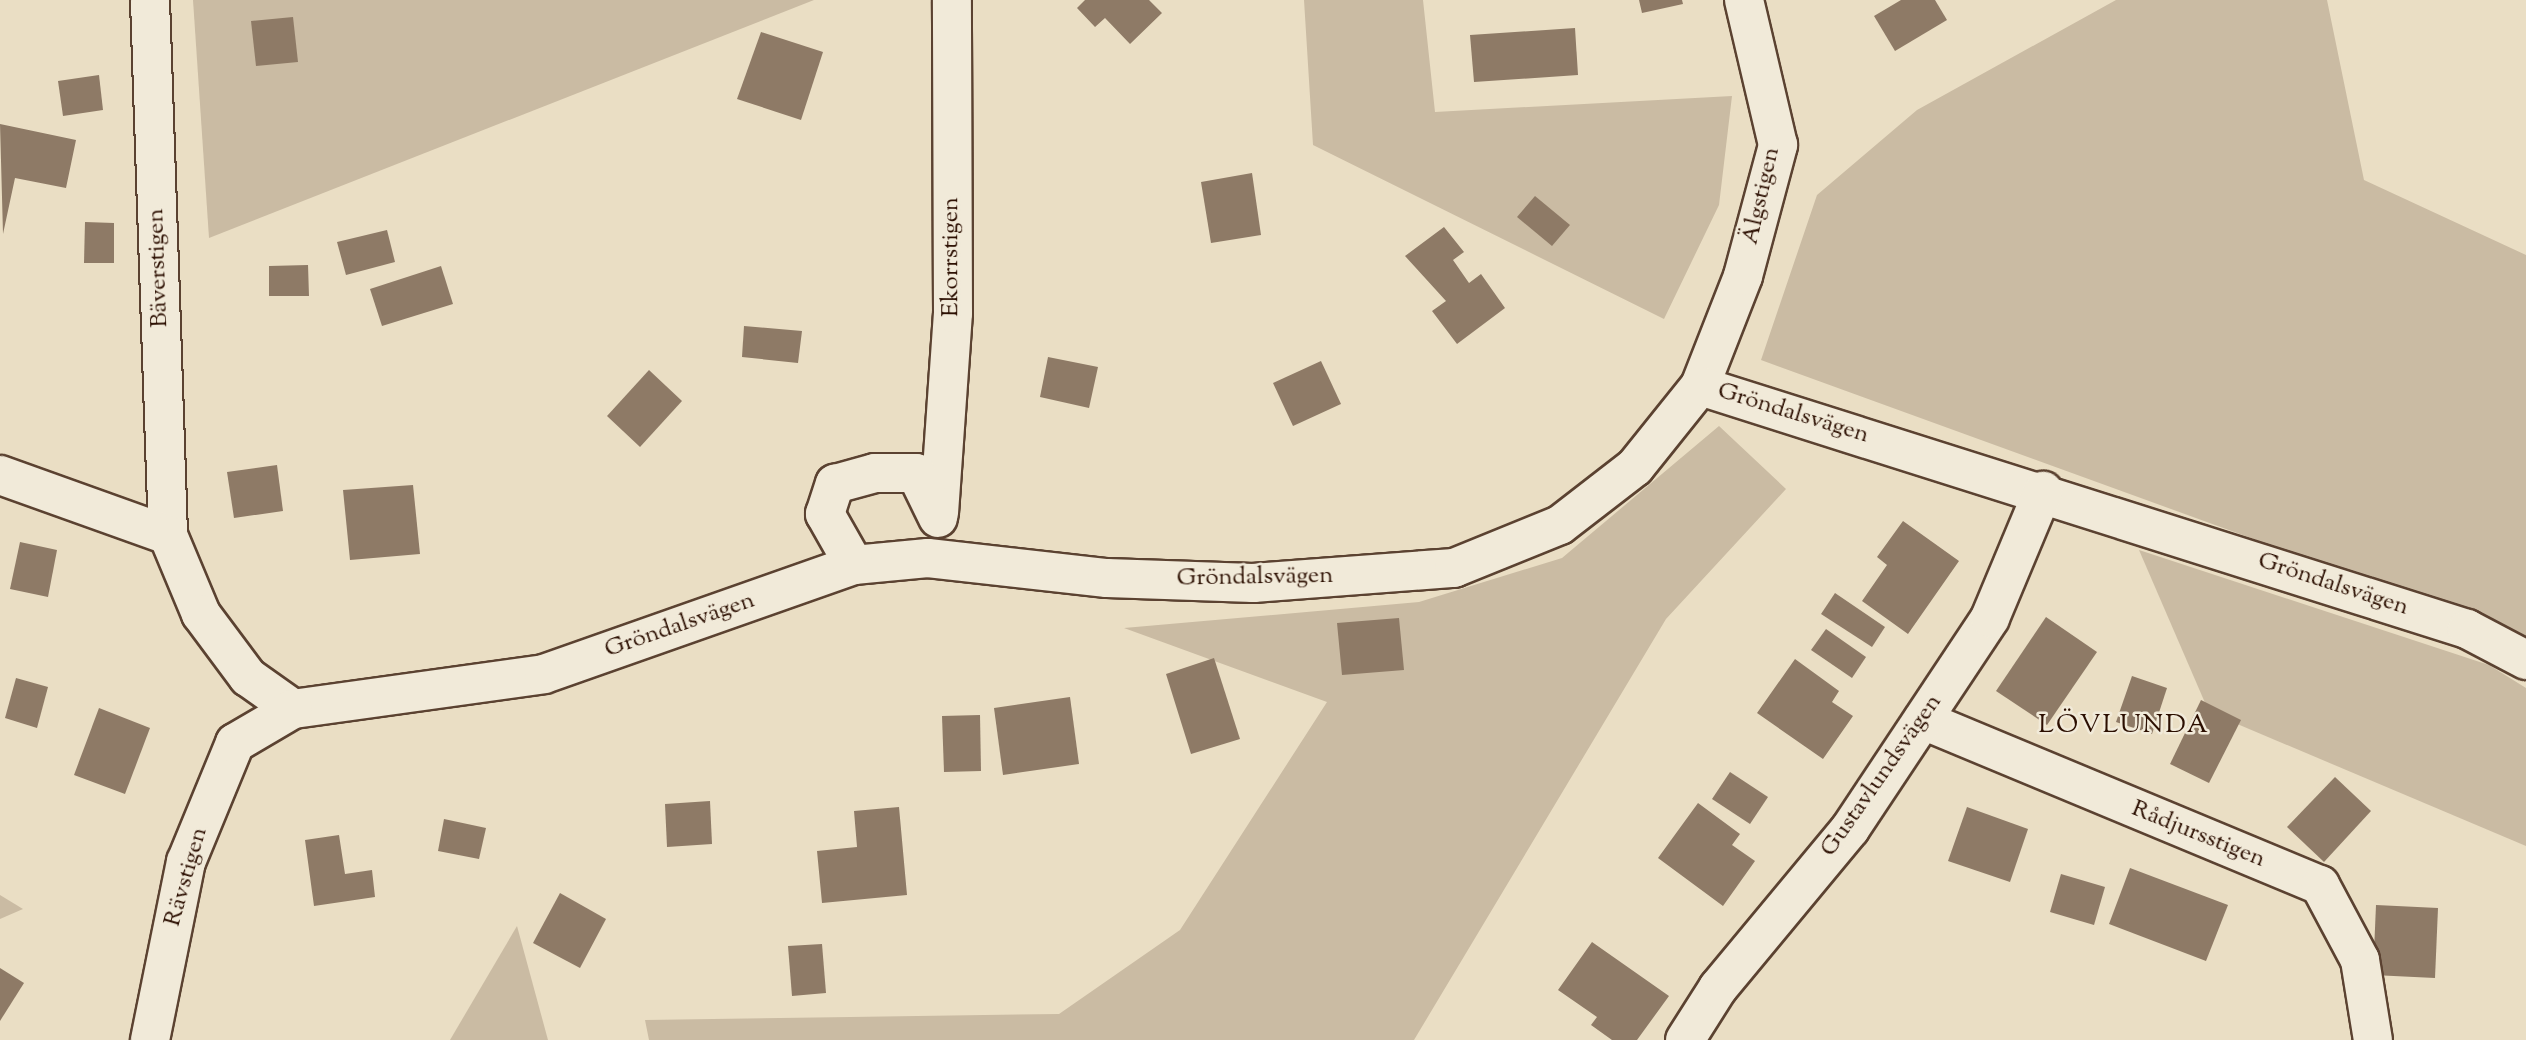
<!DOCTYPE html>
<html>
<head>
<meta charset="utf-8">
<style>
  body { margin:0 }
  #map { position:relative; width:2526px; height:1040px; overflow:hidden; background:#eadec4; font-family:"Sorts Mill Goudy",serif }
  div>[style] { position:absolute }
  .green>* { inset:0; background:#cabba3 }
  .building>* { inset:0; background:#8e7a66 }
  .roads { filter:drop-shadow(2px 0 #5b4231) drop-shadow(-2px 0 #5b4231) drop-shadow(0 2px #5b4231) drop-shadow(0 -2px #5b4231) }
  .minor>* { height:38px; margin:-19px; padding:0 19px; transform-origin:19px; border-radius:19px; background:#f1ead9 }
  span { translate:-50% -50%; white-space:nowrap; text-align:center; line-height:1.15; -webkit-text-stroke:5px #f1ead9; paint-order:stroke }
  .street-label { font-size:24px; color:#2b0e00 }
  .neighbourhood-label { font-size:26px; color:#2b0e00; letter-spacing:2px }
</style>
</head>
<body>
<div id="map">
  <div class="green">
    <div style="clip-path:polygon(193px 0,814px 0,209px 238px)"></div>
    <div style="clip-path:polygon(1304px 0,1423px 0,1435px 112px,1732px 96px,1719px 205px,1664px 319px,1313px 145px)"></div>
    <div style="clip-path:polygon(2116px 0,2327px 0,2364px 180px,2526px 255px,2526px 638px,1761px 360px,1817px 195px,1917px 110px)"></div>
    <div style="clip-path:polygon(1719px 426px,1786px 489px,1666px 619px,1414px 1040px,649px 1040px,645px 1020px,1059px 1014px,1180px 930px,1327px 702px,1124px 628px,1419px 602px,1562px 558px)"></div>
    <div style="clip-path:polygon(2139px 550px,2489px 665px,2526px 688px,2526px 846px,2209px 712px)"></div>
    <div style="clip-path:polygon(0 895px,23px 909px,0 919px)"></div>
    <div style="clip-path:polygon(517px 926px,548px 1040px,450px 1040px)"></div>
  </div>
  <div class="building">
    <div style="clip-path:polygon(1085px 0,1149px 0,1162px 13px,1130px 44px,1105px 18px,1095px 27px,1077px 8px)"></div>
    <div style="clip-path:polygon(1639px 0,1682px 0,1683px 4px,1642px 13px)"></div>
    <div style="clip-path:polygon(1901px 0,1935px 0,1947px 20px,1895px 51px,1874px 16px)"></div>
    <div style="clip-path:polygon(293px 17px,298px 62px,256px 66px,251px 21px)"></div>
    <div style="clip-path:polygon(1575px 28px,1578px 75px,1474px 82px,1470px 35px)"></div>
    <div style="clip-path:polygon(761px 32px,823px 52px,801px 120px,737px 99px)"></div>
    <div style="clip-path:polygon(99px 75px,103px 110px,63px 116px,58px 81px)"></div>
    <div style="clip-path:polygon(0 124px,76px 140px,66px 188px,15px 178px,3px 234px)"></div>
    <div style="clip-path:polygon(1252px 173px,1261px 235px,1211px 243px,1201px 182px)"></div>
    <div style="clip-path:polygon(1535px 196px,1570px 225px,1552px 246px,1517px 217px)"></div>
    <div style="clip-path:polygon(85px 222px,114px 223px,114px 263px,84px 263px)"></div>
    <div style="clip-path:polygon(1444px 227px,1464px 252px,1453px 260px,1469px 283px,1481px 274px,1505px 308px,1457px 344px,1432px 311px,1446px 301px,1405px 256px)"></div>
    <div style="clip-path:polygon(387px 230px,395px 262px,346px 275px,337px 242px)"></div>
    <div style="clip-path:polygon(308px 265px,309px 296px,269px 296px,269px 266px)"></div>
    <div style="clip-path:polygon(441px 266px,453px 304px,382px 326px,370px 289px)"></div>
    <div style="clip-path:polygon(744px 326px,802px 331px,798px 363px,742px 357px)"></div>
    <div style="clip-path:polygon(1048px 357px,1098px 367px,1089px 408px,1040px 397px)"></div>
    <div style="clip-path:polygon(1321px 361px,1341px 404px,1293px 426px,1273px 383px)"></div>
    <div style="clip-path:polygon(649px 370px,682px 401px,640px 447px,607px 416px)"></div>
    <div style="clip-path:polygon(277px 465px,283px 511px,234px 518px,227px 472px)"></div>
    <div style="clip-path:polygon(413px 485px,420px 554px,350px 560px,343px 490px)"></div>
    <div style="clip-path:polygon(1903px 521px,1959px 561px,1908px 634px,1862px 601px,1887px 565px,1877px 557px)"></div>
    <div style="clip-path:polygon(20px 542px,57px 550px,48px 597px,10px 589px)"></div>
    <div style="clip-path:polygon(1835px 593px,1885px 627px,1872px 647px,1821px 614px)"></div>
    <div style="clip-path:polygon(2046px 617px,2097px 652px,2047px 725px,1996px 691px)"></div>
    <div style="clip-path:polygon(1399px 618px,1404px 670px,1342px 675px,1337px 623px)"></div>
    <div style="clip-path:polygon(1826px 629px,1866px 657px,1852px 678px,1811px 650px)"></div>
    <div style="clip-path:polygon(1214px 658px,1240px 739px,1191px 754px,1166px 674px)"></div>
    <div style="clip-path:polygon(1795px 659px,1839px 691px,1832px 702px,1853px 716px,1823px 759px,1757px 713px)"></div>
    <div style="clip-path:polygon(2132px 676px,2167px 688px,2152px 734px,2116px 722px)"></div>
    <div style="clip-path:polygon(16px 678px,48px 687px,37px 728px,5px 718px)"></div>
    <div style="clip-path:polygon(1070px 697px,1079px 764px,1003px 775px,994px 708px)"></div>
    <div style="clip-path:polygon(2201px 700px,2241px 720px,2209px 783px,2170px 764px)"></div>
    <div style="clip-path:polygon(99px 708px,150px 728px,125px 794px,74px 775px)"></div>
    <div style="clip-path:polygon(980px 715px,981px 771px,944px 772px,942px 716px)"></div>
    <div style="clip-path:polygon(1730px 772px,1768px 797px,1750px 824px,1712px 799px)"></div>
    <div style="clip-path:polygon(2335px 777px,2371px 811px,2324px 862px,2287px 827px)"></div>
    <div style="clip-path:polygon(710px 801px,712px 844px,667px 847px,665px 804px)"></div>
    <div style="clip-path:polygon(1698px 803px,1740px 834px,1732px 845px,1755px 861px,1723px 906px,1658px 858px)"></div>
    <div style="clip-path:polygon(899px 807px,907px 895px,822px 903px,817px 851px,857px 847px,854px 811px)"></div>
    <div style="clip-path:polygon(1967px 807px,2028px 829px,2010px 882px,1948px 861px)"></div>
    <div style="clip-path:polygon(444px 819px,486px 828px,479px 859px,438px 851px)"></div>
    <div style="clip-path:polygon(339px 835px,345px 874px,372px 870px,375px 897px,314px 906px,305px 840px)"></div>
    <div style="clip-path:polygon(2130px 868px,2228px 905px,2206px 961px,2109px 924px)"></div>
    <div style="clip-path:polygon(2061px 874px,2105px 887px,2094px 925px,2050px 912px)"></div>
    <div style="clip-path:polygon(560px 893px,606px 919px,580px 968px,533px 943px)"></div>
    <div style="clip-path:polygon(2376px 905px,2438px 908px,2435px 978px,2373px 975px)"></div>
    <div style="clip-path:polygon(1592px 942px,1669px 996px,1637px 1040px,1612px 1040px,1591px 1025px,1597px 1017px,1558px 990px)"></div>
    <div style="clip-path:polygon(822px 944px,826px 993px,792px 996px,788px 946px)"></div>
    <div style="clip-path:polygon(0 968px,24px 983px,0 1021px)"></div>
  </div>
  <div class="roads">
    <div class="minor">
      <div style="left:150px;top:0;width:535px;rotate:88.07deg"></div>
      <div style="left:1700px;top:386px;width:118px;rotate:-68.6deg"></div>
      <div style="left:1743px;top:276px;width:136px;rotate:-75deg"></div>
      <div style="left:1778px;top:145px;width:149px;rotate:-103.2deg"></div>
      <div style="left:0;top:475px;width:178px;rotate:19.7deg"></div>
      <div style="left:168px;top:535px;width:86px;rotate:67.3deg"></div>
      <div style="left:201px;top:614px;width:79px;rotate:53.3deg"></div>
      <div style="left:248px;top:677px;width:55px;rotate:35.4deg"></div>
      <div style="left:293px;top:709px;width:253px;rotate:-7.9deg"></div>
      <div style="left:544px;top:674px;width:329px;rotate:-19.4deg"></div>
      <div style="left:854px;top:565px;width:74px;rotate:-5.4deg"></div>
      <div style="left:928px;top:558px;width:180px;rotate:6.4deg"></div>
      <div style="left:1107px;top:578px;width:146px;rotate:2deg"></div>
      <div style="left:1253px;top:583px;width:202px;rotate:-4.3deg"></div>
      <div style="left:1454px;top:568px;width:114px;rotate:-22.1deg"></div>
      <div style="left:1560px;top:525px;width:95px;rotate:-37.7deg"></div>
      <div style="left:1635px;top:467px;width:104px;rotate:-51.3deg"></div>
      <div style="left:1700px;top:386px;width:805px;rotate:17.58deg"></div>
      <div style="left:2467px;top:629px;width:67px;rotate:27.7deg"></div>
      <div style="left:939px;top:513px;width:200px;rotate:-86deg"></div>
      <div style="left:953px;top:313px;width:313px;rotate:-90.2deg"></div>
      <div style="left:854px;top:565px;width:59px;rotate:-119.6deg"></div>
      <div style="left:825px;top:514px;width:32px;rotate:-72deg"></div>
      <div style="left:835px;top:484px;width:41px;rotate:-15.4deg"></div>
      <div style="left:875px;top:473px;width:41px"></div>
      <div style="left:916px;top:473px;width:50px;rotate:63.9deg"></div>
      <div style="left:1923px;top:720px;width:430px;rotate:22.6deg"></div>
      <div style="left:2320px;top:885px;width:85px;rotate:61.9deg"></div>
      <div style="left:2360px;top:960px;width:81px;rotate:80.8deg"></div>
      <div style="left:150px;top:1040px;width:182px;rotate:-78.6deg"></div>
      <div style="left:186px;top:862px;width:129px;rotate:-67.6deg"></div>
      <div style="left:235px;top:743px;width:67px;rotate:-30.4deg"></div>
      <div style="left:1685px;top:1040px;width:62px;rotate:-57.6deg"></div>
      <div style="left:1718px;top:988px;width:207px;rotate:-50.3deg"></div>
      <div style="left:1850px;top:829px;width:253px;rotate:-56.4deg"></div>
      <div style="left:1990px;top:618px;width:138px;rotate:-67.3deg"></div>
    </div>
  </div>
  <div class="street-label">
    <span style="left:1762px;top:196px;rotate:-77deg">Älgstigen</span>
    <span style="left:952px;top:257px;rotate:-90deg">Ekorrstigen</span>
    <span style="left:159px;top:268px;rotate:-92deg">Bäverstigen</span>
    <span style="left:1793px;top:414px;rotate:17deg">Gröndalsvägen</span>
    <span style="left:1255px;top:578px;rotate:-1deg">Gröndalsvägen</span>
    <span style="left:2333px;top:585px;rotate:18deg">Gröndalsvägen</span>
    <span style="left:680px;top:626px;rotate:-19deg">Gröndalsvägen</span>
    <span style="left:1882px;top:776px;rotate:-55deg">Gustavlundsvägen</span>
    <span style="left:2198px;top:835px;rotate:22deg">Rådjursstigen</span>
    <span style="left:187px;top:877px;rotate:-74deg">Rävstigen</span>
  </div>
  <div class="neighbourhood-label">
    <span style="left:2124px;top:726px">LÖVLUNDA</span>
  </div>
</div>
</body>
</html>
